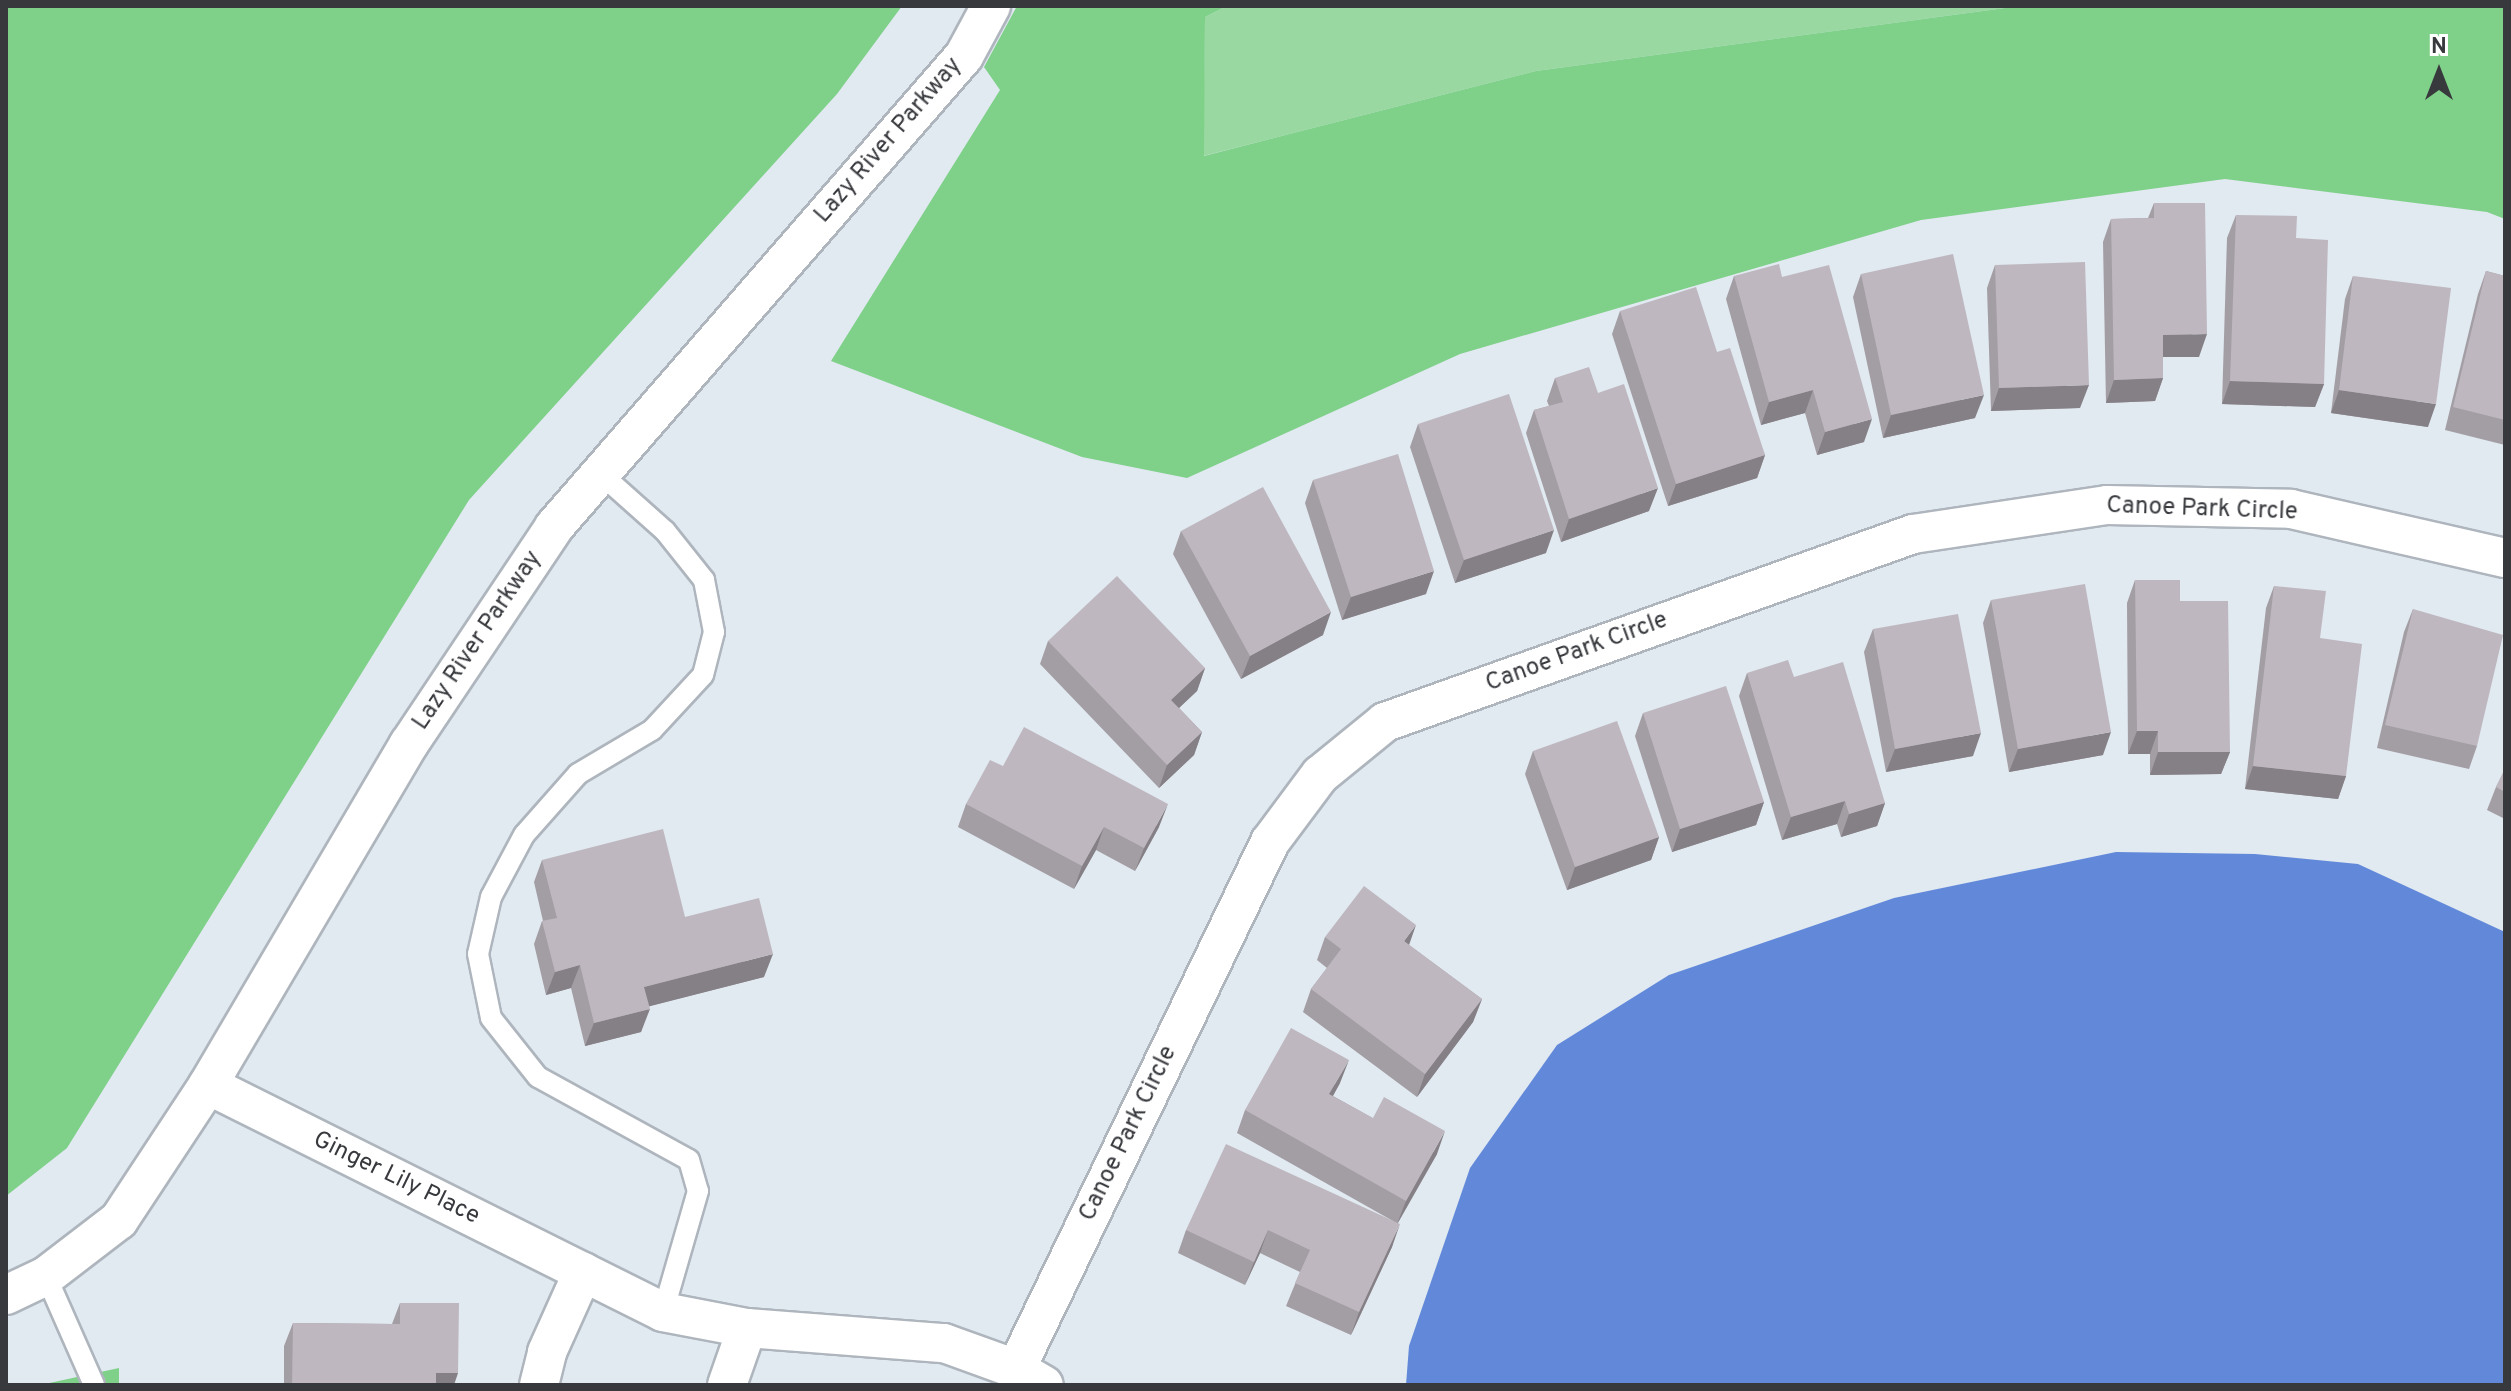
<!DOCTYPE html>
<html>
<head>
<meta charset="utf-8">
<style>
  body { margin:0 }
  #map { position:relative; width:2511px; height:1391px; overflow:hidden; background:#e1e9f1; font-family:Overpass,sans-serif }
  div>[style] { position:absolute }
  .green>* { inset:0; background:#99d8a0 }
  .forest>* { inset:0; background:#7fd089 }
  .water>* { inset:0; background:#6289d9 }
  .roads { filter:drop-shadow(2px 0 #aeb5bd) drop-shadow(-2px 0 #aeb5bd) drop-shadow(0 2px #aeb5bd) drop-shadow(0 -2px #aeb5bd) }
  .service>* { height:20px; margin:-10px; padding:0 10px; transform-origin:10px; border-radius:10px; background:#fff }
  .minor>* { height:38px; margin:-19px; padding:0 19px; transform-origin:19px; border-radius:19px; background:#fff }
  .wall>* { inset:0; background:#a39da4 }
  .shaded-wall>* { inset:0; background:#858086 }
  .building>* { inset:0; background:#beb7bf }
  span { translate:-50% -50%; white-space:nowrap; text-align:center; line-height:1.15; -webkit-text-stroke:8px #fff; paint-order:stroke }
  .street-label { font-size:24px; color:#37393d }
  .frame { position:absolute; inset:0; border:8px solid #37393d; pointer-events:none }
  .north { position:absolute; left:2399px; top:32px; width:80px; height:80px; -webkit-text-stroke:6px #fff; paint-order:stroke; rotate:0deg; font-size:22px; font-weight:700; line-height:32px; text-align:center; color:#37393d }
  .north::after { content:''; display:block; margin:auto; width:28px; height:36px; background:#37393d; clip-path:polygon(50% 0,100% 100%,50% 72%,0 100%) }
</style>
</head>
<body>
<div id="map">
  <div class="green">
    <div style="clip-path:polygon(1227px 6px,2020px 6px,1536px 71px,1203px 156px,1205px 17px)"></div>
  </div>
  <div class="forest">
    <div style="clip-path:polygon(6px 6px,902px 6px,837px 94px,469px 500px,67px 1148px,6px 1196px)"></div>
    <div style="clip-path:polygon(1017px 6px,1227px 6px,1205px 17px,1204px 156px,1536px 71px,2020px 6px,2505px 6px,2505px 219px,2487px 212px,2225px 179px,1921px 220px,1460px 354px,1187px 478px,1082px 457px,831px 361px,1000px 90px,984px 67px)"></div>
    <div style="clip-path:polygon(119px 1368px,119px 1385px,40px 1385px)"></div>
  </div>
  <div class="water">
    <div style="clip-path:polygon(2116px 852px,2255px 854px,2358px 864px,2505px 932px,2505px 1385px,1406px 1385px,1409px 1346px,1470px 1168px,1557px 1045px,1669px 975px,1894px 898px)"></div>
  </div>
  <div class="roads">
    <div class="service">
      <div style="left:601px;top:474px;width:86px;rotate:41.7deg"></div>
      <div style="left:665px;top:531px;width:63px;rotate:51.5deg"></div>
      <div style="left:704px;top:580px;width:53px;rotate:79.1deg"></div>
      <div style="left:714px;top:632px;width:44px;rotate:104.3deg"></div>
      <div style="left:703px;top:675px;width:75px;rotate:132.8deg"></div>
      <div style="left:652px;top:730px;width:86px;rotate:149.3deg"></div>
      <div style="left:578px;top:774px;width:81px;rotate:131.5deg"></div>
      <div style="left:524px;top:835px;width:70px;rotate:118deg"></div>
      <div style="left:491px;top:897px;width:58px;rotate:102.8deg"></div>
      <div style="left:478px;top:954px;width:65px;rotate:78.5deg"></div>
      <div style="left:491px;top:1018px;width:75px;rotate:51.5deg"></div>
      <div style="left:538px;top:1077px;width:172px;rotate:28.8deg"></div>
      <div style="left:689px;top:1160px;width:32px;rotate:74deg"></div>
      <div style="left:698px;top:1191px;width:126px;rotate:106.1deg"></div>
      <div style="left:46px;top:1276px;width:119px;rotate:66.2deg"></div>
    </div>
    <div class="minor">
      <div style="left:208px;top:1085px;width:508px;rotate:26.51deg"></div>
      <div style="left:663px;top:1312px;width:86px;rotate:10.8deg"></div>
      <div style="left:747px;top:1328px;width:198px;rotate:4.4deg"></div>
      <div style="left:944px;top:1343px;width:77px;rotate:19.9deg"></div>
      <div style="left:1016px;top:1369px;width:32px;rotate:30deg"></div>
      <div style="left:6px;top:1295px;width:44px;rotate:-25.4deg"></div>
      <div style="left:46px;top:1276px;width:92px;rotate:-37.5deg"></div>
      <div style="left:119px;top:1220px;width:162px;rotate:-56.6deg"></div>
      <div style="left:208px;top:1085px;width:396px;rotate:-59.5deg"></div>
      <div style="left:409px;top:744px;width:261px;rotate:-56.2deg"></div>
      <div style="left:554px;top:527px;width:624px;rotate:-48.96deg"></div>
      <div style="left:964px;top:56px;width:57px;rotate:-61.6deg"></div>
      <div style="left:1016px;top:1369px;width:585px;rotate:-64.27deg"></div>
      <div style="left:1270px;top:842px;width:84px;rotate:-53.3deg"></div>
      <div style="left:1320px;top:775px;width:84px;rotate:-39.2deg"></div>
      <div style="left:1385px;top:722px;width:560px;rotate:-19.6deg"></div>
      <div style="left:1913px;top:534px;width:196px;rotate:-8.5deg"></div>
      <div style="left:2107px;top:505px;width:184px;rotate:1.2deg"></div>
      <div style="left:2291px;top:509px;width:220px;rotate:12.9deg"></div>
      <div style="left:539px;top:1385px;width:34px;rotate:-76deg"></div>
      <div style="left:547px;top:1352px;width:88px;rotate:-65.8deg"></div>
      <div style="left:727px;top:1385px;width:60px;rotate:-70.7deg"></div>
    </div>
  </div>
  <div class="wall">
    <div style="clip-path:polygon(2154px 203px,2199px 357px,2163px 357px,2163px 378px,2155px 401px,2106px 403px,2103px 242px,2111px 219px,2148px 218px)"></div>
    <div style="clip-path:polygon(2236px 215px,2296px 238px,2324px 384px,2315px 407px,2222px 404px,2227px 238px)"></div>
    <div style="clip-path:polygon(1995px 265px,2080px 408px,1991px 411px,1987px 288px)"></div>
    <div style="clip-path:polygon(2486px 271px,2505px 276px,2505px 445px,2445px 430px,2478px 294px)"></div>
    <div style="clip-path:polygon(1861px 274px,1975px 418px,1883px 438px,1853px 297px)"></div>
    <div style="clip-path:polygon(1734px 276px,1782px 277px,1864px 442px,1817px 455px,1805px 413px,1761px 425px,1726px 299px)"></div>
    <div style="clip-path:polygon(2353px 276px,2428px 427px,2331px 413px,2345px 299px)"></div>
    <div style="clip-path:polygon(1620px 311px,1717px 352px,1765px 455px,1757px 478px,1668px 506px,1612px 334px)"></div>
    <div style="clip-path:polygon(1555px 378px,1598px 393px,1649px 511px,1561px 542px,1526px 433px,1534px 410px,1549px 406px,1547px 401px)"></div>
    <div style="clip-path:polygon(1418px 424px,1546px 553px,1455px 583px,1410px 447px)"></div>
    <div style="clip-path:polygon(1313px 480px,1426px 594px,1342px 620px,1305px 503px)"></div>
    <div style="clip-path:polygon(1181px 531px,1323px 635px,1241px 679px,1173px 554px)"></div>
    <div style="clip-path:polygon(2135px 580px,2180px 601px,2230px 752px,2221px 774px,2150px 775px,2150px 754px,2128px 754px,2127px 603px)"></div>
    <div style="clip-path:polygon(2274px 586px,2320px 638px,2346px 776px,2338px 799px,2245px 789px,2266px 608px)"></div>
    <div style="clip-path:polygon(1991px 600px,2103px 755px,2009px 772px,1983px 623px)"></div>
    <div style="clip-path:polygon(2413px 609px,2477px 746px,2469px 769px,2377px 748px,2404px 632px)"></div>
    <div style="clip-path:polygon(1873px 629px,1973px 756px,1886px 772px,1864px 652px)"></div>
    <div style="clip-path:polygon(1048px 641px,1205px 668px,1197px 691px,1179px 708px,1202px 732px,1194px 755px,1159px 788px,1040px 664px)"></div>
    <div style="clip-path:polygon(1747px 673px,1885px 803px,1877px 826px,1841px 837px,1837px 824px,1782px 840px,1739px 696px)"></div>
    <div style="clip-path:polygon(1643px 713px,1764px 802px,1756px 825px,1672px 852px,1635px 736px)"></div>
    <div style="clip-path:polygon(1533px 751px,1659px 837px,1651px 860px,1567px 890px,1525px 774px)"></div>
    <div style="clip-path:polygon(1003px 766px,1159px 827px,1135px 871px,1096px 850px,1074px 889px,958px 827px,966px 804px)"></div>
    <div style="clip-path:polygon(2505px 769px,2505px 819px,2487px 810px,2496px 787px)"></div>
    <div style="clip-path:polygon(542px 860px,685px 917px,764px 977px,649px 1006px,641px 1032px,585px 1046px,571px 988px,546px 995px,534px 944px,542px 921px,543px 921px,534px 882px)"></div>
    <div style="clip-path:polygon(1325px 937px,1409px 945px,1482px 999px,1473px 1022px,1417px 1097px,1303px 1012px,1311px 989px,1327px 968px,1317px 960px)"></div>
    <div style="clip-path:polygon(1340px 1083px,1333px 1096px,1437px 1154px,1398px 1223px,1392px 1247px,1351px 1335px,1286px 1306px,1300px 1272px,1260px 1253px,1245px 1285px,1178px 1253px,1186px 1230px,1393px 1221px,1237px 1133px,1245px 1110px)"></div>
    <div style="clip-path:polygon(400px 1303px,454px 1385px,284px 1385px,284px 1346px,293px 1323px,392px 1324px)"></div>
  </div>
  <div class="shaded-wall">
    <div style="clip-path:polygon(2207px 334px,2199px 357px,2154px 357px,2163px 335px)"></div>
    <div style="clip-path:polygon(2163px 378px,2155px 401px,2106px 403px,2114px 380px)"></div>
    <div style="clip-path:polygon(2230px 381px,2324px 384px,2315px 407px,2222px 404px)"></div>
    <div style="clip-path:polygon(2089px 385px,2080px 408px,1991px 411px,1999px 388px)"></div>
    <div style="clip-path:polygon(1813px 390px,1805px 413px,1761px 425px,1769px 402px)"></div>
    <div style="clip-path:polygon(2339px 390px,2436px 404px,2428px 427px,2331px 413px)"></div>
    <div style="clip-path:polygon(1984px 395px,1975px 418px,1883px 438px,1891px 415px)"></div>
    <div style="clip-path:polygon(1872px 419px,1864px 442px,1817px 455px,1825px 432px)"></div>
    <div style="clip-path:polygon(1765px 455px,1757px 478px,1668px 506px,1676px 484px)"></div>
    <div style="clip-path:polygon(1658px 488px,1649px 511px,1561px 542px,1569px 519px)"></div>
    <div style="clip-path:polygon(1554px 530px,1546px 553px,1455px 583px,1464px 560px)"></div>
    <div style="clip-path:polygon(1434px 571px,1426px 594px,1342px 620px,1351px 597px)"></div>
    <div style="clip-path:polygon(1331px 612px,1323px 635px,1241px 679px,1250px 656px)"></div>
    <div style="clip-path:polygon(1205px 668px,1197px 691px,1163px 723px,1171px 700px)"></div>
    <div style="clip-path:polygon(2137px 731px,2158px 731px,2150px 754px,2128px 754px)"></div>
    <div style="clip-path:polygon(1202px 732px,1194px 755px,1159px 788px,1167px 765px)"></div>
    <div style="clip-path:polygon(2111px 732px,2103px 755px,2009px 772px,2018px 749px)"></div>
    <div style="clip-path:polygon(1981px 733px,1973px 756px,1886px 772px,1895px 749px)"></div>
    <div style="clip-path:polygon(2158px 752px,2230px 752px,2221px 774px,2150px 775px)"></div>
    <div style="clip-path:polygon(2253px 766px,2346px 776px,2338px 799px,2245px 789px)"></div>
    <div style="clip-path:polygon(1845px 801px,1837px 824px,1782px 840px,1791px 817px)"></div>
    <div style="clip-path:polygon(1764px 802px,1756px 825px,1672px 852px,1680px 829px)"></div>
    <div style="clip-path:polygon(1885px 803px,1877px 826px,1841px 837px,1849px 814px)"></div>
    <div style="clip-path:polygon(1168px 804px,1159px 827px,1135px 871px,1144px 848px)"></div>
    <div style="clip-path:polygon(1104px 827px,1096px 850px,1074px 889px,1082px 866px)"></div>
    <div style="clip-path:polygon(1659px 837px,1651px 860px,1567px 890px,1575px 867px)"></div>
    <div style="clip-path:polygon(1416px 925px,1408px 948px,1404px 941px)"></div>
    <div style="clip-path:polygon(773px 954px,764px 977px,635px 1010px,644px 987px)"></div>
    <div style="clip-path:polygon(580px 965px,571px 988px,546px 995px,555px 972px)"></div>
    <div style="clip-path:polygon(1482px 999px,1473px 1022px,1417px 1097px,1425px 1074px)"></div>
    <div style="clip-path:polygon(650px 1009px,641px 1032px,585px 1046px,594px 1023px)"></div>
    <div style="clip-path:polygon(1349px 1060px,1340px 1083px,1321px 1117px,1329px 1094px)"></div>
    <div style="clip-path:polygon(1445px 1131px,1437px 1154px,1397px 1224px,1406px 1201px)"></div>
    <div style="clip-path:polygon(1400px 1224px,1392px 1247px,1351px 1335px,1359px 1312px)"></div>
    <div style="clip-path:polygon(1268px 1230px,1260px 1253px,1245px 1285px,1254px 1262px)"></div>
    <div style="clip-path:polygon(436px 1373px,458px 1373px,454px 1385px,432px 1385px)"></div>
  </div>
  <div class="building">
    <div style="clip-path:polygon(2154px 203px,2205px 203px,2207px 334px,2163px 335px,2163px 378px,2114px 380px,2111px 219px,2154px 218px)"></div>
    <div style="clip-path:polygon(2236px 215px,2297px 216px,2296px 238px,2328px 240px,2324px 384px,2230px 381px)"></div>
    <div style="clip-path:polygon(1953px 254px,1984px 395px,1891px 415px,1861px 274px)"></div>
    <div style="clip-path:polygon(2085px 262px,2089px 385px,1999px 388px,1995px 265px)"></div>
    <div style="clip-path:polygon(1779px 264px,1782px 277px,1829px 265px,1872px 419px,1825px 432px,1813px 390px,1769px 402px,1734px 276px)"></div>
    <div style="clip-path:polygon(2486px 271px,2505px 276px,2505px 420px,2453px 407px)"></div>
    <div style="clip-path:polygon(2353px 276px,2451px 288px,2436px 404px,2339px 390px)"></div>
    <div style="clip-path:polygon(1696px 287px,1717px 352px,1730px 348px,1765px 455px,1676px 484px,1620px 311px)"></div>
    <div style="clip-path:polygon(1589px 367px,1598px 393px,1624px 384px,1658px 488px,1569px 519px,1534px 410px,1563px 402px,1555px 378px)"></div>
    <div style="clip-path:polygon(1509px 394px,1554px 530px,1464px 560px,1418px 424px)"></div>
    <div style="clip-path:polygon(1398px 454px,1434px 571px,1351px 597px,1313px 480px)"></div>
    <div style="clip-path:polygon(1263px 487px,1331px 612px,1250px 656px,1181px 531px)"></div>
    <div style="clip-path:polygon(1117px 576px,1205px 668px,1171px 700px,1202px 732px,1167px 765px,1048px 641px)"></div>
    <div style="clip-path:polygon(2135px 580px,2180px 580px,2180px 601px,2228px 601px,2230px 752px,2158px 752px,2158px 731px,2137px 731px)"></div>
    <div style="clip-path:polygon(2085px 584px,2111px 732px,2018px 749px,1991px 600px)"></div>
    <div style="clip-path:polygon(2274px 586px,2326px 591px,2320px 638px,2362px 644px,2346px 776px,2253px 766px)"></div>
    <div style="clip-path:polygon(2413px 609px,2503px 635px,2477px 746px,2385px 725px)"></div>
    <div style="clip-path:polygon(1958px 614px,1981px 733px,1895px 749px,1873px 629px)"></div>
    <div style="clip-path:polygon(1788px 660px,1794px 677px,1843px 662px,1885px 803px,1849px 814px,1845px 801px,1791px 817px,1747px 673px)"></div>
    <div style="clip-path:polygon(1726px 686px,1764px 802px,1680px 829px,1643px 713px)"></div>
    <div style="clip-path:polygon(1617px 721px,1659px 837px,1575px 867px,1533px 751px)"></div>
    <div style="clip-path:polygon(1024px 727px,1168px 804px,1144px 848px,1104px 827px,1082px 866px,966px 804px,990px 760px,1003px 766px)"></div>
    <div style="clip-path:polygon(2505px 769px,2505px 792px,2496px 787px)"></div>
    <div style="clip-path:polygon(663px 829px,685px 917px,759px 898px,773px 954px,644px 987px,650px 1009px,594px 1023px,580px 965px,555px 972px,542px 921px,557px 918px,542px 860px)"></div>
    <div style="clip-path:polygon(1364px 886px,1416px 925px,1404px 941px,1482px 999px,1425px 1074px,1311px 989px,1341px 949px,1325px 937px)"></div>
    <div style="clip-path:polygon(1291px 1028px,1349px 1060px,1329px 1094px,1373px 1118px,1384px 1097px,1445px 1131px,1406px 1201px,1245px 1110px)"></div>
    <div style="clip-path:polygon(1226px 1144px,1400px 1224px,1359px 1312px,1295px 1283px,1310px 1250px,1268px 1230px,1254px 1262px,1186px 1230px)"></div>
    <div style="clip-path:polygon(400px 1303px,459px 1303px,458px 1373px,436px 1373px,436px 1385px,292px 1385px,293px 1323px,400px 1324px)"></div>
  </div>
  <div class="street-label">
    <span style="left:889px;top:141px;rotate:-49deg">Lazy River Parkway</span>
    <span style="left:2202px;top:510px;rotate:2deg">Canoe Park Circle</span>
    <span style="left:478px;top:641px;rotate:-56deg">Lazy River Parkway</span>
    <span style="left:1577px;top:653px;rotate:-20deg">Canoe Park Circle</span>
    <span style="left:1129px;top:1134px;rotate:-64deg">Canoe Park Circle</span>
    <span style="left:396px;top:1179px;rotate:26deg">Ginger Lily Place</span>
  </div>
  <div class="frame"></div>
  <div class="north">N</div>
</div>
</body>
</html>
